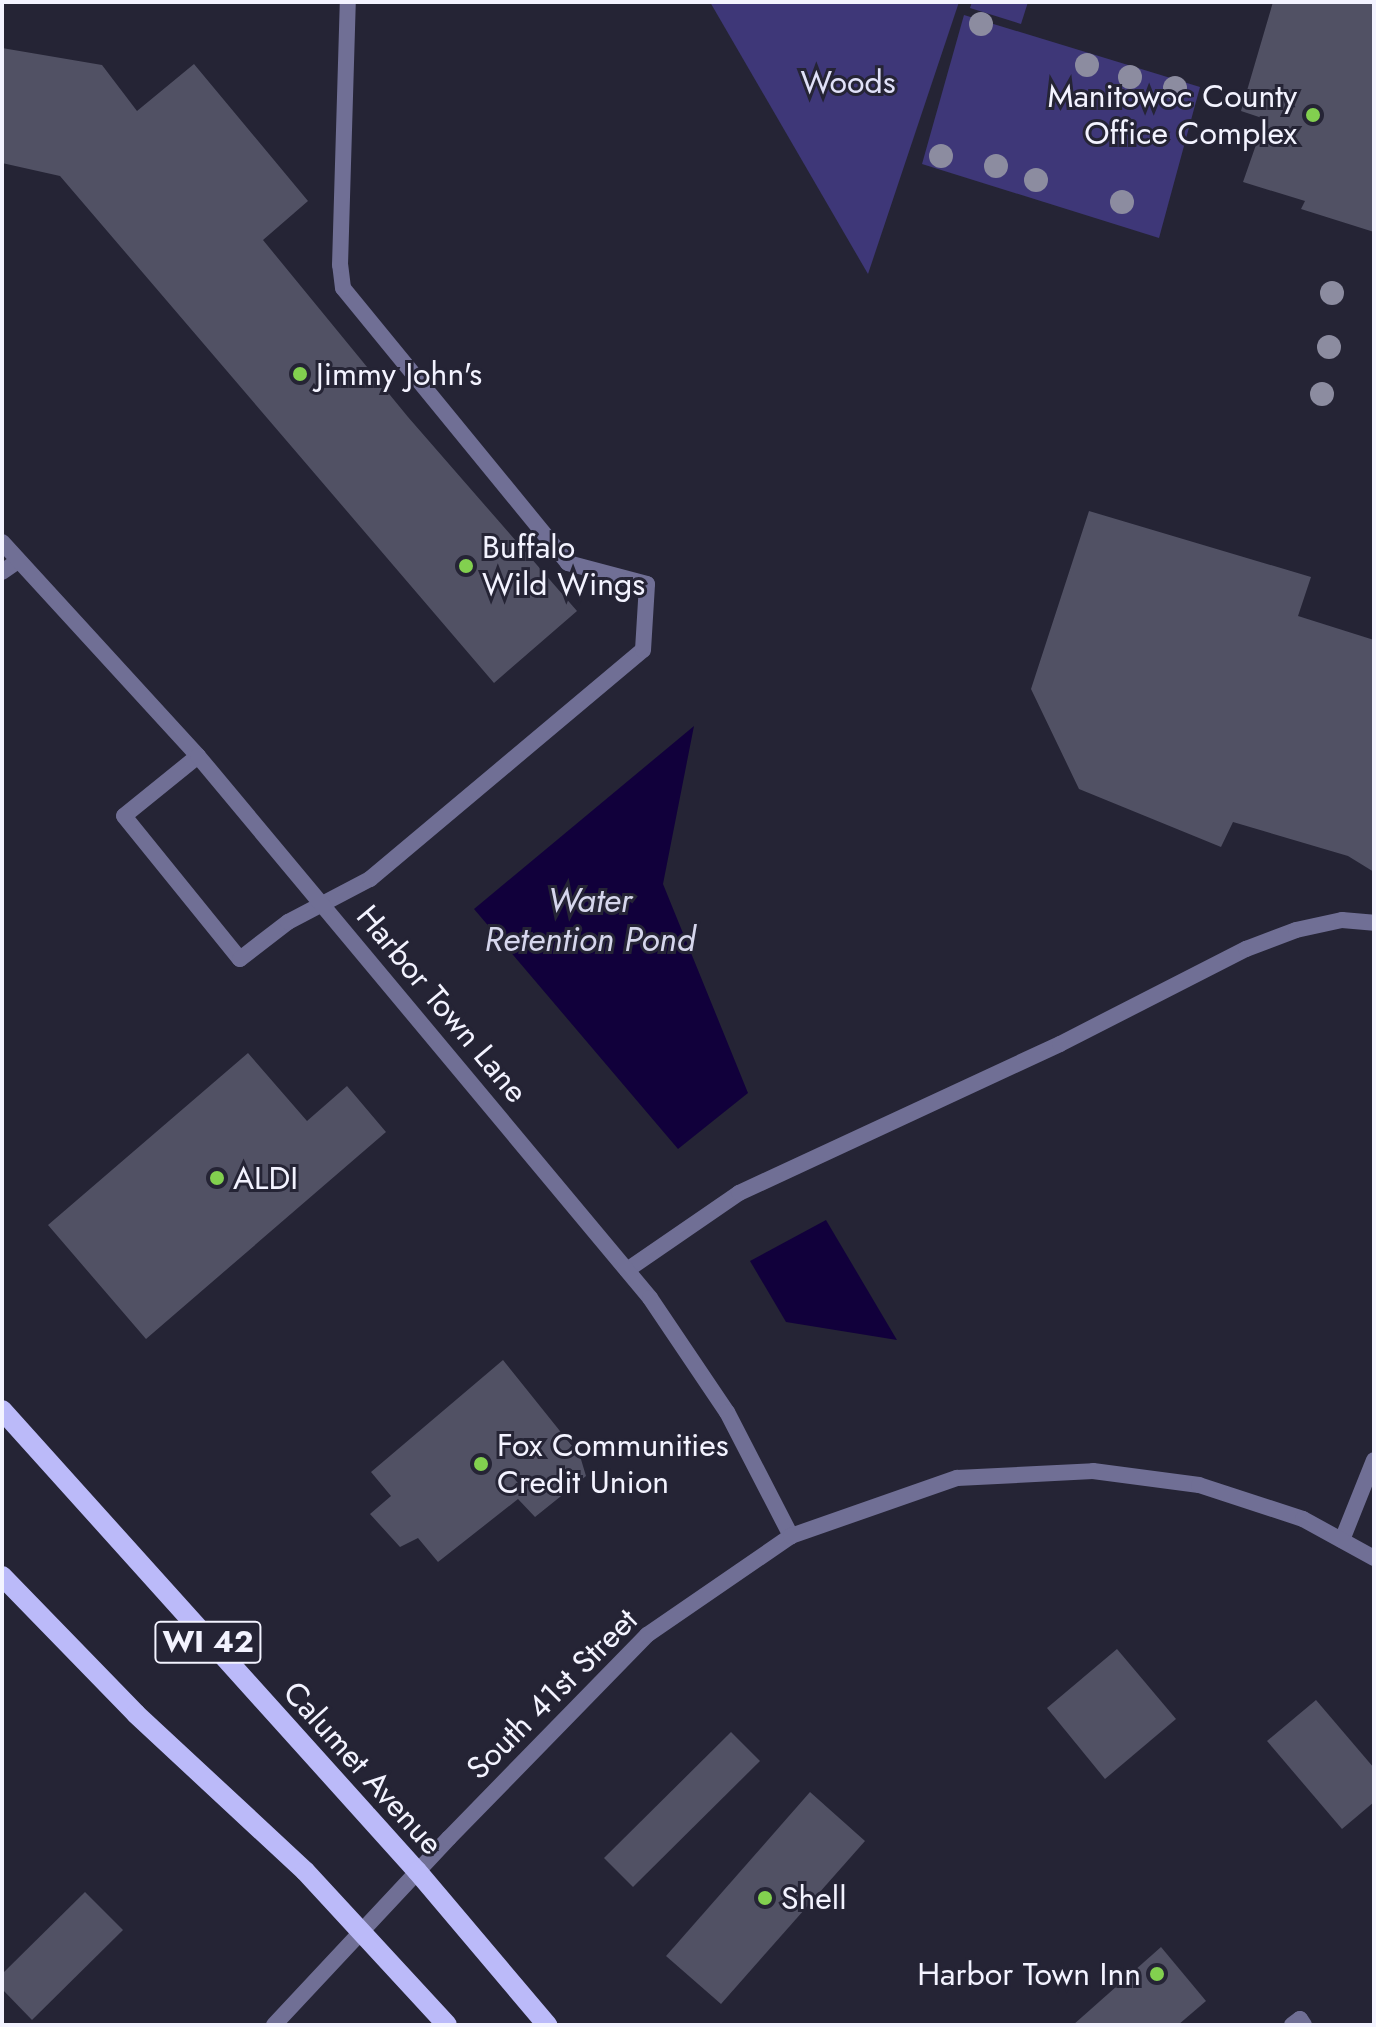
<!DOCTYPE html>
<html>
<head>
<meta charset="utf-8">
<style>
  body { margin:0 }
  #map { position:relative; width:1376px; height:2027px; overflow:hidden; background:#252435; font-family:Jost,sans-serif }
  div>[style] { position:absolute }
  .green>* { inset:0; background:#3e3778 }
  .water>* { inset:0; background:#11003b }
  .building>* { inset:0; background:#515164 }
  .service>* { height:16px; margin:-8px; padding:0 8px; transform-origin:8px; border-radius:8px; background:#706f95 }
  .minor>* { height:16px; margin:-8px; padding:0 8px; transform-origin:8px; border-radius:8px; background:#706f95 }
  .primary>* { height:20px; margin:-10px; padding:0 10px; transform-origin:10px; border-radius:10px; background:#bbbaf9 }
  .trees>* { width:24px; height:24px; margin:-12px; border-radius:50%; background:#8c8ca0 }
  .dots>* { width:22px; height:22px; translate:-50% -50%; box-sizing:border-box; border:4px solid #252435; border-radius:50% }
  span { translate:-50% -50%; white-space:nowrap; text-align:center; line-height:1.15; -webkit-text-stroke:6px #252435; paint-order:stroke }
  .shield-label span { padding:2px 6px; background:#252435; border:2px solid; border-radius:6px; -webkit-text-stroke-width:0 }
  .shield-label { font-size:30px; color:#f3f3ff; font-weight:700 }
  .park-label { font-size:32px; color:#e0e1f8 }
  .poi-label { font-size:32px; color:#f3f3ff }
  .right { translate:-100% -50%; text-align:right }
  .left { translate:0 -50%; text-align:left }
  .street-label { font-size:32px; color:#f3f3ff }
  .water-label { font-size:34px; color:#d6d6ed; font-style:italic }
  .frame { position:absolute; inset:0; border:4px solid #f3f3ff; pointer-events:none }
</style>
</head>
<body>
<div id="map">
  <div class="green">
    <div style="clip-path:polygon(710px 2px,959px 2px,868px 274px)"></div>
    <div style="clip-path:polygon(972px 2px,1028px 2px,1021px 24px,970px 8px)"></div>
    <div style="clip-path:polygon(964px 15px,1200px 87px,1159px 238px,922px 164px)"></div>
  </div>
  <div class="water">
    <div style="clip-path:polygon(694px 726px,663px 884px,748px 1093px,678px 1149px,474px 909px)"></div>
    <div style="clip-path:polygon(826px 1220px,897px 1340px,786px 1322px,750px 1261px)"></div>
  </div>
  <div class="building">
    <div style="clip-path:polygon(1273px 2px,1374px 2px,1374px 232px,1301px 209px,1305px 201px,1243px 182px,1265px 119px,1241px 111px)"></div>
    <div style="clip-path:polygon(2px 48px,102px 65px,137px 111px,194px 64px,308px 201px,263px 240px,408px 417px,577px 611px,494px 683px,60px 176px,2px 163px)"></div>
    <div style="clip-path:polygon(1089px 511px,1311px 577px,1298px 616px,1374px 640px,1374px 872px,1348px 856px,1233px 822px,1221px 847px,1079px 789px,1031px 689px)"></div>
    <div style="clip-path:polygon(248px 1053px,307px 1121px,347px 1086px,386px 1132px,146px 1339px,48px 1225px)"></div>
    <div style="clip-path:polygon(503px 1360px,580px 1456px,586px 1476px,535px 1517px,518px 1499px,438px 1562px,418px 1538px,400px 1547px,370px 1514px,391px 1496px,371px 1472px)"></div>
    <div style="clip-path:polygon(1117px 1649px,1176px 1719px,1105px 1779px,1047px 1708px)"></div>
    <div style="clip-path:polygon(1316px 1700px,1374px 1768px,1374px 1802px,1342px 1829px,1267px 1741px)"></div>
    <div style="clip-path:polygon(731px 1732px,760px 1761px,633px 1887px,604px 1858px)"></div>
    <div style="clip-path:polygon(810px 1792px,865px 1841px,721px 2004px,666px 1956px)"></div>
    <div style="clip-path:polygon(85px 1892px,123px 1930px,32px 2020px,2px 1989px,2px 1974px)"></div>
    <div style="clip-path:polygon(1161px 1947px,1206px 2001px,1178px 2025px,1073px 2025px)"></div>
  </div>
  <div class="service">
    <div style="left:2px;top:572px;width:19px;rotate:-35deg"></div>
    <div style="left:198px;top:756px;width:95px;rotate:141deg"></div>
    <div style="left:124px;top:816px;width:184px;rotate:51deg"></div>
    <div style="left:240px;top:959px;width:61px;rotate:-37.6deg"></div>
    <div style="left:288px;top:922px;width:93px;rotate:-27.7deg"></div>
    <div style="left:370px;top:879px;width:356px;rotate:-40deg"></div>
    <div style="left:643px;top:650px;width:66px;rotate:-86.5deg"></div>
    <div style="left:647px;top:584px;width:82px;rotate:-165.1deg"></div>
    <div style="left:568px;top:563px;width:355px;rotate:-129.3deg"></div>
    <div style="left:343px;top:288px;width:23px;rotate:-97deg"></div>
    <div style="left:340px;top:265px;width:263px;rotate:-88.3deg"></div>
    <div style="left:627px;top:1270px;width:136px;rotate:-34.5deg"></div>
    <div style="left:739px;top:1193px;width:354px;rotate:-24.9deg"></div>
    <div style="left:1060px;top:1044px;width:209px;rotate:-27.1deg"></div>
    <div style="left:1246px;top:949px;width:53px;rotate:-20.8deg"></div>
    <div style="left:1296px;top:930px;width:47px;rotate:-12.3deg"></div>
    <div style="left:1342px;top:920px;width:32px;rotate:5deg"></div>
    <div style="left:1342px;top:1540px;width:86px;rotate:-68.2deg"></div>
    <div style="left:1292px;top:2025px;width:10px;rotate:-37deg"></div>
    <div style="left:1300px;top:2019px;width:7px;rotate:56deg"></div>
  </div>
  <div class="minor">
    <div style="left:2px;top:542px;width:290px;rotate:47.5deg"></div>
    <div style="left:198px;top:756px;width:706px;rotate:50.17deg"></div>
    <div style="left:650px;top:1298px;width:138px;rotate:56deg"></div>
    <div style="left:727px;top:1412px;width:140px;rotate:62.7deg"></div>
    <div style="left:274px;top:2025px;width:256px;rotate:-46.9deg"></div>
    <div style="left:449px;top:1838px;width:284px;rotate:-45.7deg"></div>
    <div style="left:647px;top:1635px;width:175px;rotate:-34.5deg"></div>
    <div style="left:791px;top:1536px;width:176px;rotate:-19.3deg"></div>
    <div style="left:957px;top:1478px;width:136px;rotate:-2.9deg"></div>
    <div style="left:1093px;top:1471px;width:107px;rotate:7.5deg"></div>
    <div style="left:1199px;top:1485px;width:109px;rotate:18.1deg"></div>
    <div style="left:1303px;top:1519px;width:81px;rotate:28.8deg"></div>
  </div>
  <div class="primary">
    <div style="left:2px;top:1410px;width:620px;rotate:48.01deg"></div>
    <div style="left:417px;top:1871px;width:202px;rotate:49.8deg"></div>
    <div style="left:2px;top:1576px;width:192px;rotate:45.8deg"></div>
    <div style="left:136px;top:1714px;width:231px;rotate:42.9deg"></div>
    <div style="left:305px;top:1871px;width:209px;rotate:47.3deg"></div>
  </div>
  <div class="trees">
    <div style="left:981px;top:24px"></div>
    <div style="left:1087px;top:65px"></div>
    <div style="left:1130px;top:77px"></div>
    <div style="left:1175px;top:88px"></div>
    <div style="left:941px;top:156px"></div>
    <div style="left:996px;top:166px"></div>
    <div style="left:1036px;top:180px"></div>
    <div style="left:1122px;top:202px"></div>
    <div style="left:1332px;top:293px"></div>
    <div style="left:1329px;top:347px"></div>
    <div style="left:1322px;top:394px"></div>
  </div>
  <div class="dots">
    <div style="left:1313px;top:115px;background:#82d04f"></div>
    <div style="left:300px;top:374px;background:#82d04f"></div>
    <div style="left:466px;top:566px;background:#82d04f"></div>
    <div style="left:217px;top:1178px;background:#82d04f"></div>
    <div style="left:481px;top:1464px;background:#82d04f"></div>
    <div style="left:765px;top:1898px;background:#82d04f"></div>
    <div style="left:1157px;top:1974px;background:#82d04f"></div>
  </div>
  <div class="shield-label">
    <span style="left:208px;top:1642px">WI 42</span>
  </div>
  <div class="park-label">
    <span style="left:848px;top:82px">Woods</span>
  </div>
  <div class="poi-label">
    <span class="right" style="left:1297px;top:115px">Manitowoc County<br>Office Complex</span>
    <span class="left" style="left:316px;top:374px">Jimmy John's</span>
    <span class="left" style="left:482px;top:566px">Buffalo<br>Wild Wings</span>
    <span class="left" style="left:233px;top:1178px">ALDI</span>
    <span class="left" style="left:497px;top:1464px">Fox Communities<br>Credit Union</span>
    <span class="left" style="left:781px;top:1898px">Shell</span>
    <span class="right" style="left:1141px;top:1974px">Harbor Town Inn</span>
  </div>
  <div class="street-label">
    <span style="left:442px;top:1004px;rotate:50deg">Harbor Town Lane</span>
    <span style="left:552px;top:1694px;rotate:-45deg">South 41st Street</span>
    <span style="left:363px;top:1768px;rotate:48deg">Calumet Avenue</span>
  </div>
  <div class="water-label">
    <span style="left:590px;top:920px">Water<br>Retention Pond</span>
  </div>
  <div class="frame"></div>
</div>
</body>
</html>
